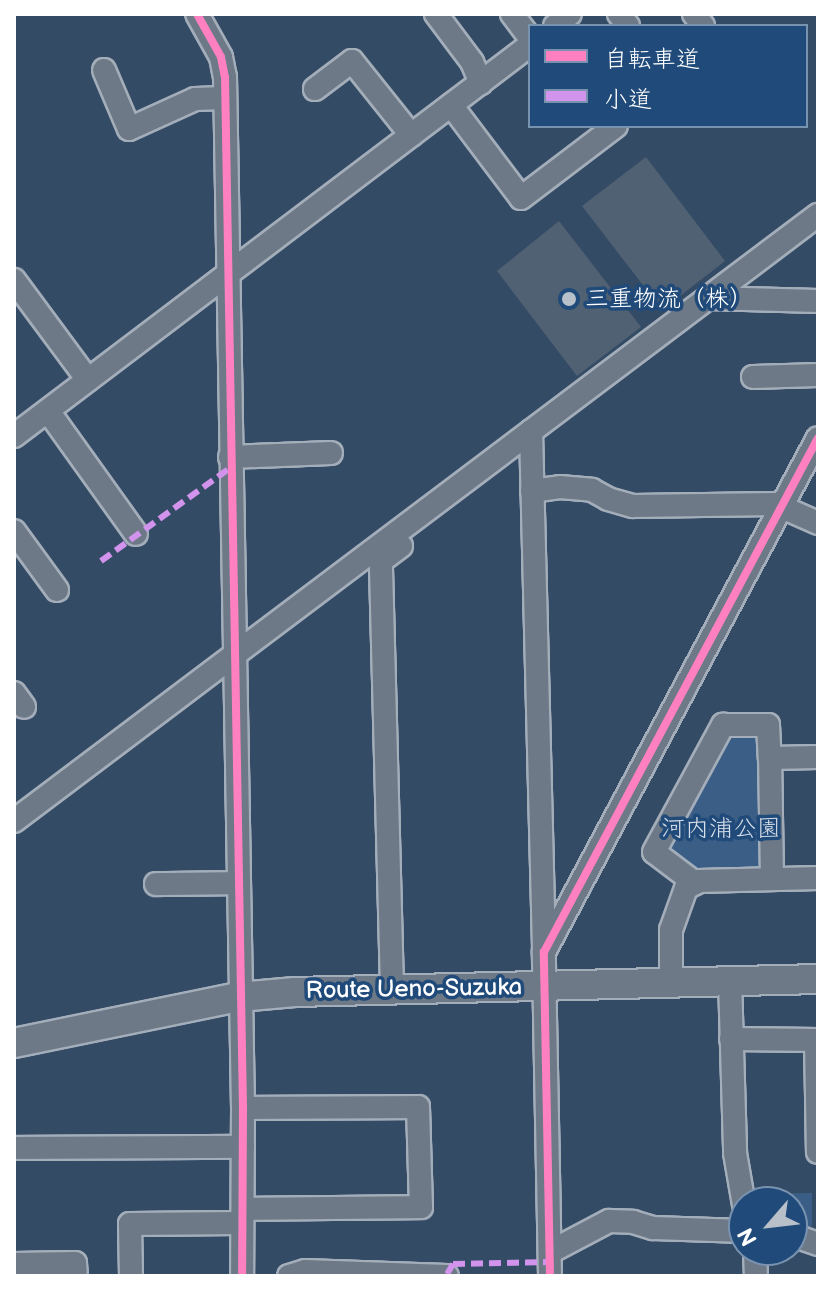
<!DOCTYPE html>
<html>
<head>
<meta charset="utf-8">
<style>
  body { margin:0 }
  #map { position:relative; width:832px; height:1290px; overflow:hidden; background:#344b65; font-family:"Balsamiq Sans","Klee One",sans-serif }
  div>[style] { position:absolute }
  .green>* { inset:0; background:#3b5e86 }
  .building>* { inset:0; background:#506174 }
  .roads { filter:drop-shadow(2px 0 #a4aeba) drop-shadow(-2px 0 #a4aeba) drop-shadow(0 2px #a4aeba) drop-shadow(0 -2px #a4aeba) }
  .minor>* { height:22px; margin:-11px; padding:0 11px; transform-origin:11px; border-radius:11px; background:#6d7986 }
  .major>* { height:28px; margin:-14px; padding:0 14px; transform-origin:14px; border-radius:14px; background:#6d7986 }
  .quiet>* { height:6px; margin-top:-3px; transform-origin:0; background:repeating-linear-gradient(90deg,#d193ec 0 12px,transparent 0 18px) }
  .cycleway>* { height:8px; margin:-4px; padding:0 4px; transform-origin:4px; border-radius:4px; background:#ff80c0 }
  .dots>* { width:22px; height:22px; translate:-50% -50%; box-sizing:border-box; border:4px solid #1f4a7a; border-radius:50% }
  span { translate:-50% -50%; white-space:nowrap; text-align:center; line-height:1.15; -webkit-text-stroke:7px #1f4a7a; paint-order:stroke }
  .poi-label { font-size:24px; color:#fff }
  .left { translate:0 -50%; text-align:left }
  .park-label { font-size:24px; color:#d8dfe8 }
  .street-label { font-size:24px; color:#fff }
  .frame { position:absolute; inset:0; border:16px solid #fff; pointer-events:none }
  .legend { position:absolute; left:528px; top:24px; width:280px; height:104px; box-sizing:border-box; background:#1f4a7a; border:2px solid #7992af; margin:0; padding:10px 14px; list-style:none; font-size:24px; color:#fff }
  .legend li { display:flex; align-items:center; gap:16px; height:40px }
  .legend b { width:40px; border:2px solid #7992af }
  .north { position:absolute; left:728px; top:1186px; width:80px; height:80px; box-sizing:border-box; background:#1f4a7a; border:2px solid #7992af; border-radius:50%; rotate:242deg; font-size:22px; font-weight:700; line-height:32px; text-align:center; color:#fff }
  .north::after { content:''; display:block; margin:auto; width:28px; height:36px; background:#b8c0c9; clip-path:polygon(50% 0,100% 100%,50% 72%,0 100%) }
</style>
</head>
<body>
<div id="map">
  <div class="green">
    <div style="clip-path:polygon(725px 729px,764px 729px,766px 864px,760px 872px,685px 874px,658px 851px)"></div>
    <div style="clip-path:polygon(812px 1193px,812px 1226px,802px 1231px,792px 1226px,792px 1202px,752px 1202px,747px 1194px)"></div>
  </div>
  <div class="building">
    <div style="clip-path:polygon(646px 157px,725px 261px,662px 310px,582px 206px)"></div>
    <div style="clip-path:polygon(559px 221px,641px 327px,577px 376px,497px 271px)"></div>
  </div>
  <div class="roads">
    <div class="minor">
      <div style="left:197px;top:14px;width:49px;rotate:60.8deg"></div>
      <div style="left:221px;top:57px;width:20px;rotate:79deg"></div>
      <div style="left:225px;top:77px;width:1031px;rotate:89deg"></div>
      <div style="left:243px;top:1108px;width:168px;rotate:90.3deg"></div>
      <div style="left:436px;top:14px;width:60px;rotate:53.1deg"></div>
      <div style="left:472px;top:62px;width:23px;rotate:67deg"></div>
      <div style="left:512px;top:14px;width:30px;rotate:53deg"></div>
      <div style="left:619px;top:14px;width:15px;rotate:53deg"></div>
      <div style="left:694px;top:14px;width:15px;rotate:53deg"></div>
      <div style="left:555px;top:26px;width:19px;rotate:-39deg"></div>
      <div style="left:104px;top:70px;width:64px;rotate:67deg"></div>
      <div style="left:129px;top:129px;width:72px;rotate:-24.4deg"></div>
      <div style="left:195px;top:99px;width:29px;rotate:-2deg"></div>
      <div style="left:315px;top:89px;width:46px;rotate:-37.1deg"></div>
      <div style="left:352px;top:61px;width:95px;rotate:51.4deg"></div>
      <div style="left:451px;top:105px;width:116px;rotate:53deg"></div>
      <div style="left:521px;top:198px;width:119px;rotate:-37.2deg"></div>
      <div style="left:14px;top:280px;width:124px;rotate:53.5deg"></div>
      <div style="left:707px;top:298px;width:111px;rotate:1.5deg"></div>
      <div style="left:753px;top:377px;width:65px;rotate:-1.8deg"></div>
      <div style="left:48px;top:411px;width:151px;rotate:54.4deg"></div>
      <div style="left:531px;top:431px;width:518px;rotate:88.56deg"></div>
      <div style="left:14px;top:436px;width:647px;rotate:-37.15deg"></div>
      <div style="left:230px;top:457px;width:101px;rotate:-2.3deg"></div>
      <div style="left:532px;top:491px;width:28px;rotate:-8deg"></div>
      <div style="left:560px;top:487px;width:32px;rotate:5deg"></div>
      <div style="left:592px;top:490px;width:18px;rotate:29deg"></div>
      <div style="left:608px;top:499px;width:26px;rotate:16deg"></div>
      <div style="left:633px;top:506px;width:142px;rotate:-0.8deg"></div>
      <div style="left:775px;top:504px;width:47px;rotate:23.8deg"></div>
      <div style="left:14px;top:531px;width:73px;rotate:53.9deg"></div>
      <div style="left:14px;top:693px;width:17px;rotate:54deg"></div>
      <div style="left:14px;top:821px;width:1007px;rotate:-37.01deg"></div>
      <div style="left:772px;top:879px;width:121px;rotate:-90.9deg"></div>
      <div style="left:770px;top:758px;width:48px;rotate:-1.2deg"></div>
      <div style="left:695px;top:883px;width:51px;rotate:-142.9deg"></div>
      <div style="left:654px;top:852px;width:145px;rotate:-61.5deg"></div>
      <div style="left:723px;top:725px;width:45px"></div>
      <div style="left:768px;top:725px;width:33px;rotate:87deg"></div>
      <div style="left:156px;top:884px;width:80px;rotate:-0.7deg"></div>
      <div style="left:671px;top:980px;width:50px;rotate:-90deg"></div>
      <div style="left:671px;top:930px;width:45px;rotate:-70.3deg"></div>
      <div style="left:686px;top:888px;width:15px;rotate:-28deg"></div>
      <div style="left:699px;top:881px;width:119px;rotate:-1.4deg"></div>
      <div style="left:730px;top:980px;width:173px;rotate:88.3deg"></div>
      <div style="left:735px;top:1153px;width:53px;rotate:80.2deg"></div>
      <div style="left:392px;top:988px;width:427px;rotate:-91.5deg"></div>
      <div style="left:381px;top:561px;width:25px;rotate:-37deg"></div>
      <div style="left:731px;top:1039px;width:87px;rotate:0.7deg"></div>
      <div style="left:816px;top:1040px;width:112px;rotate:89deg"></div>
      <div style="left:243px;top:1108px;width:175px;rotate:-0.3deg"></div>
      <div style="left:418px;top:1107px;width:100px;rotate:88.3deg"></div>
      <div style="left:421px;top:1207px;width:177px;rotate:179.4deg"></div>
      <div style="left:14px;top:1148px;width:229px;rotate:-0.3deg"></div>
      <div style="left:792px;top:1235px;width:28px;rotate:19deg"></div>
      <div style="left:755px;top:1250px;width:26px;rotate:88deg"></div>
      <div style="left:550px;top:1252px;width:67px;rotate:-27.7deg"></div>
      <div style="left:609px;top:1221px;width:24px;rotate:2deg"></div>
      <div style="left:633px;top:1222px;width:21px;rotate:17deg"></div>
      <div style="left:653px;top:1228px;width:91px;rotate:1.9deg"></div>
      <div style="left:14px;top:1264px;width:61px;rotate:-0.9deg"></div>
      <div style="left:75px;top:1263px;width:13px;rotate:86deg"></div>
      <div style="left:131px;top:1276px;width:52px;rotate:-91.1deg"></div>
      <div style="left:130px;top:1224px;width:109px;rotate:-0.5deg"></div>
      <div style="left:289px;top:1276px;width:17px;rotate:-17deg"></div>
      <div style="left:305px;top:1271px;width:142px;rotate:2deg"></div>
      <div style="left:550px;top:1276px;width:324px;rotate:-91.1deg"></div>
      <div style="left:544px;top:952px;width:582px;rotate:-61.94deg"></div>
    </div>
    <div class="major">
      <div style="left:14px;top:1043px;width:230px;rotate:-11.6deg"></div>
      <div style="left:239px;top:997px;width:56px;rotate:-5.1deg"></div>
      <div style="left:295px;top:992px;width:523px;rotate:-1.42deg"></div>
    </div>
  </div>
  <div class="quiet">
    <div style="left:101px;top:561px;width:159px;rotate:-35.8deg"></div>
    <div style="left:792px;top:1242px;width:11px"></div>
    <div style="left:447px;top:1274px;width:12px;rotate:-59deg"></div>
    <div style="left:453px;top:1264px;width:97px;rotate:-1.2deg"></div>
  </div>
  <div class="cycleway">
    <div style="left:197px;top:14px;width:49px;rotate:60.8deg"></div>
    <div style="left:221px;top:57px;width:20px;rotate:79deg"></div>
    <div style="left:225px;top:77px;width:1031px;rotate:89deg"></div>
    <div style="left:243px;top:1108px;width:168px;rotate:90.3deg"></div>
    <div style="left:550px;top:1276px;width:324px;rotate:-91.1deg"></div>
    <div style="left:544px;top:952px;width:582px;rotate:-61.94deg"></div>
  </div>
  <div class="dots">
    <div style="left:569px;top:299px;background:#b8c0c9"></div>
  </div>
  <div class="poi-label">
    <span class="left" style="left:585px;top:299px">三重物流（株）</span>
  </div>
  <div class="park-label">
    <span style="left:721px;top:829px">河内浦公園</span>
  </div>
  <div class="street-label">
    <span style="left:414px;top:989px;rotate:-1deg">Route Ueno-Suzuka</span>
  </div>
  <div class="frame"></div>
  <ul class="legend">
  <li><b style="height:10px;background:#ff80c0"></b>自転車道</li>
  <li><b style="height:10px;background:#d193ec"></b>小道</li>
  </ul>
  <div class="north">N</div>
</div>
</body>
</html>
